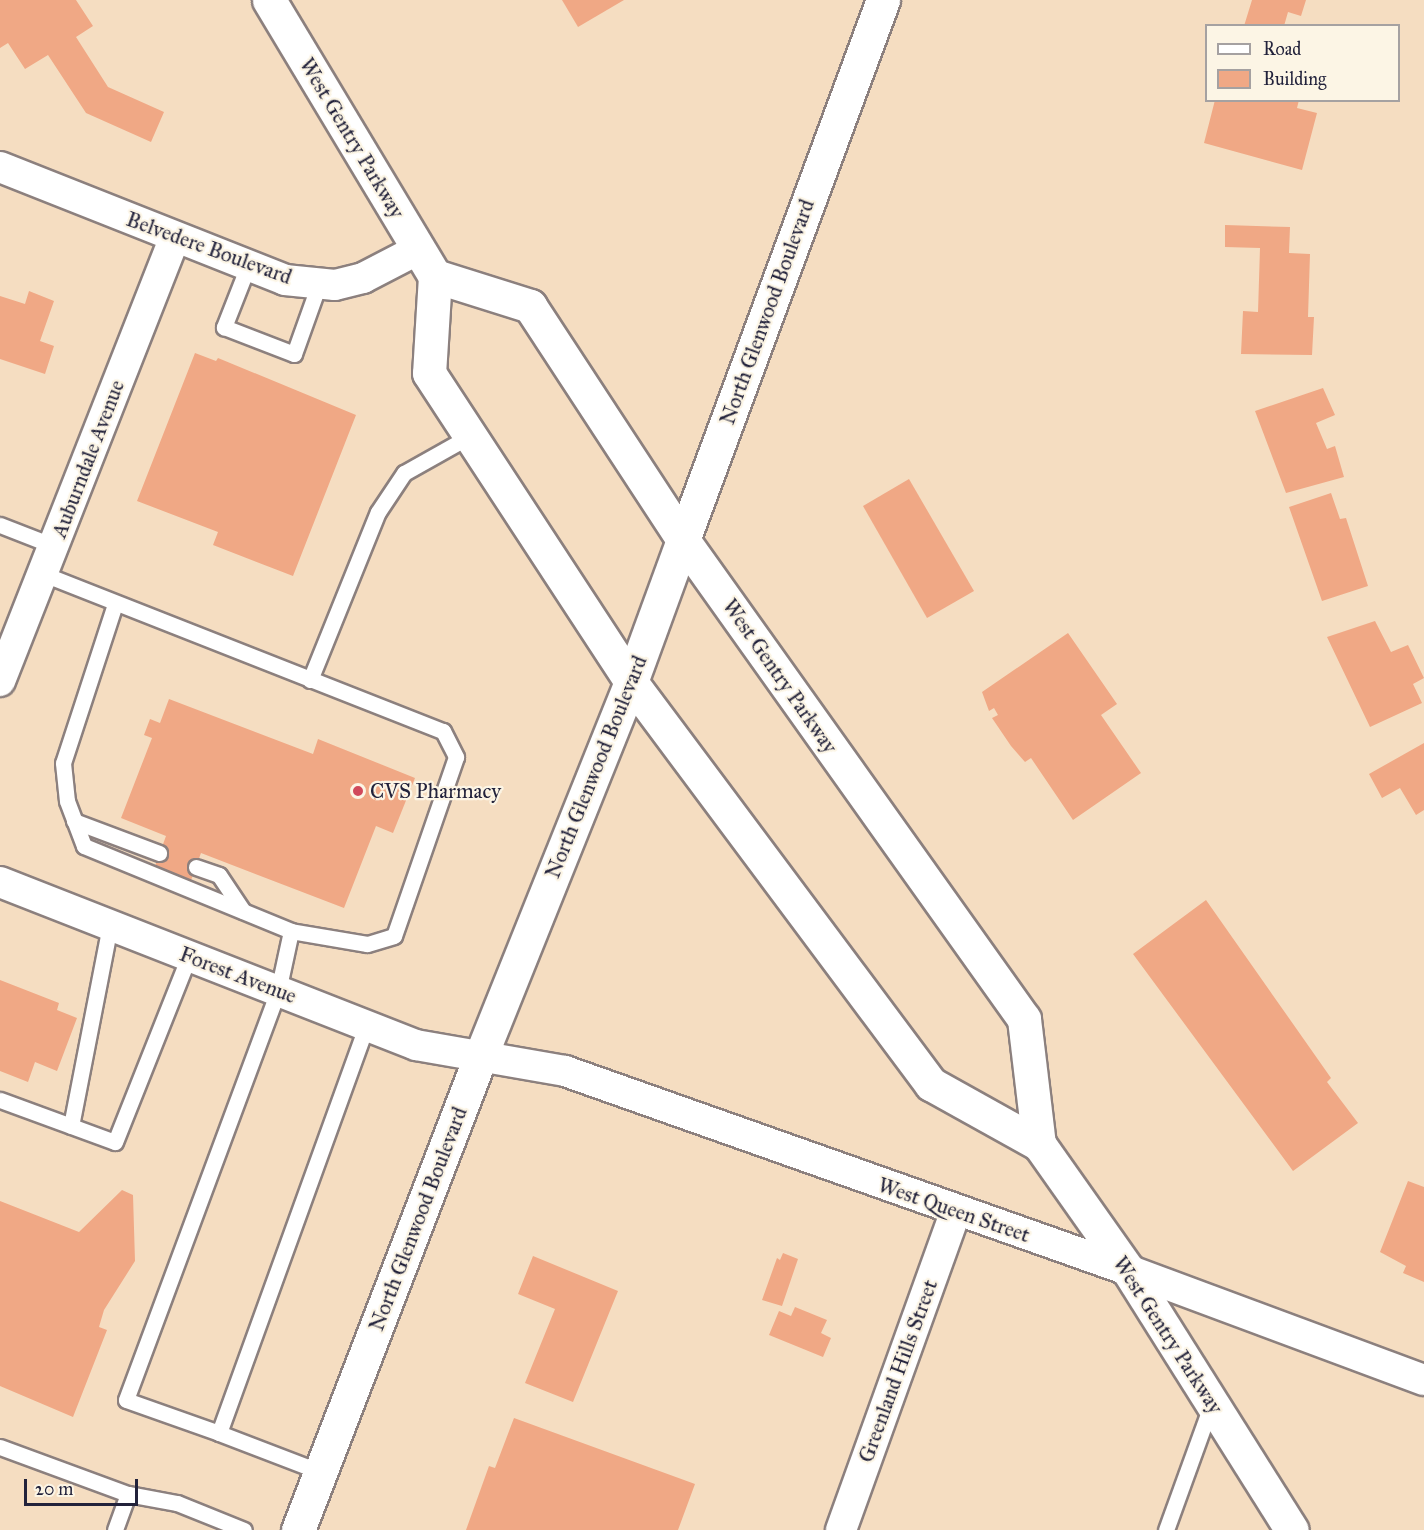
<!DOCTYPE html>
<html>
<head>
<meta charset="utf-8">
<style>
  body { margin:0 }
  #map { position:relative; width:1424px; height:1530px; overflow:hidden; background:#f5ddc1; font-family:"IM FELL Great Primer",serif }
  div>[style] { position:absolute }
  .building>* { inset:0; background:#f0a885 }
  .roads { filter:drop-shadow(2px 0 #8c807e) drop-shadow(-2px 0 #8c807e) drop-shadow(0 2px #8c807e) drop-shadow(0 -2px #8c807e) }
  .service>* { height:15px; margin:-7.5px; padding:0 7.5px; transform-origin:7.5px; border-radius:7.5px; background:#fff }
  .minor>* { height:30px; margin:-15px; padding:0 15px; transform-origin:15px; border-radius:15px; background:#fff }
  .tertiary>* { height:33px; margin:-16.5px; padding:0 16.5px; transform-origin:16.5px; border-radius:16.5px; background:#fff }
  .primary>* { height:33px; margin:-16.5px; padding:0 16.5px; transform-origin:16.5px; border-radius:16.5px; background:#fff }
  .dots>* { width:16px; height:16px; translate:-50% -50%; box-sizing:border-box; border:3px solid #fcf5e5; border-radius:50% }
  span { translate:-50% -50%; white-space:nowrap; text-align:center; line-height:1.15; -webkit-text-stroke:4.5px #fcf5e5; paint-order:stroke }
  .street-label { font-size:21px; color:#22223b }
  .poi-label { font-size:21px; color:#22223b }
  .left { translate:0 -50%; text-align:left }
  .legend { position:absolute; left:1205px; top:24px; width:195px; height:78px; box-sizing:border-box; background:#fcf5e5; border:2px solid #a5a1a1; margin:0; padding:8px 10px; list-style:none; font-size:18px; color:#22223b }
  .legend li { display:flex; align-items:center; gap:12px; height:30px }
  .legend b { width:30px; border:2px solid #a5a1a1 }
  .scale { position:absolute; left:24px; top:1479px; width:114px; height:27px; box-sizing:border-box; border:3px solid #22223b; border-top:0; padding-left:8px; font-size:18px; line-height:21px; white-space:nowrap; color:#22223b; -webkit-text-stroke:4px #fcf5e5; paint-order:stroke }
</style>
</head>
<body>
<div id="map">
  <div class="building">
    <div style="clip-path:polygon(0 0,76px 0,93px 26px,76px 37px,108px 87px,164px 112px,151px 142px,86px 113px,48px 55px,25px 69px,8px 43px,0 48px)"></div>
    <div style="clip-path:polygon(562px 0,624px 0,578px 27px)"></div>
    <div style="clip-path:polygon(1252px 0,1306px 0,1301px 16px,1288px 12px,1284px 26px,1244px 26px)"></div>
    <div style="clip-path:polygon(1215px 100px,1299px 100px,1297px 108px,1317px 113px,1302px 170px,1204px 143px)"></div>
    <div style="clip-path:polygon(1225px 225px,1290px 227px,1289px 253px,1310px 254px,1308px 317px,1314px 317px,1312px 355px,1241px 354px,1243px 311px,1258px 312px,1260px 248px,1225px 247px)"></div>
    <div style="clip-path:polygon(29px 291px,54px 301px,40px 341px,54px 346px,45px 374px,0 359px,0 296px,25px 304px)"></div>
    <div style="clip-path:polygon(195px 353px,216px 361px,218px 358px,356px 415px,293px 576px,213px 545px,218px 532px,137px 501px)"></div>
    <div style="clip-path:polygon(1323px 388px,1335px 415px,1316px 423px,1327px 449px,1335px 446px,1344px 477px,1286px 493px,1255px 411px)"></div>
    <div style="clip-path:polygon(909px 479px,974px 591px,927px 618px,863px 506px)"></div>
    <div style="clip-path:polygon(1331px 493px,1340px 519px,1346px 518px,1368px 586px,1322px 601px,1289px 507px)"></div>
    <div style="clip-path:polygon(1375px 621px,1391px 652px,1408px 645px,1424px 678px,1413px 684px,1422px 703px,1370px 727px,1327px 637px)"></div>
    <div style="clip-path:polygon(1068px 633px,1117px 704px,1101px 715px,1141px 773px,1073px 820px,1031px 758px,1025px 762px,1011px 746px,992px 718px,998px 715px,994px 708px,989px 711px,982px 692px)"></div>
    <div style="clip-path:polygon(169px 699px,313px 754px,318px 739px,415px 778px,393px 833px,376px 826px,344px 908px,201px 853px,190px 883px,154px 869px,166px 836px,121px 818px,152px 738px,144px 735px,150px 719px,160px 723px)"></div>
    <div style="clip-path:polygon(1424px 743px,1424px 810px,1416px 815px,1400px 788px,1382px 798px,1369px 774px)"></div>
    <div style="clip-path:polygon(1206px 900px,1331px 1078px,1327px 1082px,1358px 1123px,1293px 1171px,1133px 954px)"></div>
    <div style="clip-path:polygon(0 980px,59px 1003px,57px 1010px,77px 1018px,57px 1071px,35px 1062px,28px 1082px,0 1071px)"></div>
    <div style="clip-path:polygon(1408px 1181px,1424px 1187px,1424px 1282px,1403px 1273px,1406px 1266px,1380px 1252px)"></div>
    <div style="clip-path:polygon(122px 1190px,133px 1195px,135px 1261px,104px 1310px,99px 1327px,107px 1330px,73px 1417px,0 1386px,0 1201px,79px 1232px)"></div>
    <div style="clip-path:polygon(783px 1253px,798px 1259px,782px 1306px,762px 1300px,777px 1258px,780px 1260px)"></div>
    <div style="clip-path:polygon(533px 1256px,618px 1291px,573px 1402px,525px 1383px,555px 1309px,518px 1294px)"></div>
    <div style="clip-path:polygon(795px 1307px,827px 1320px,821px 1333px,831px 1338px,823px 1357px,769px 1335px,779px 1311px,791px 1316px)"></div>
    <div style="clip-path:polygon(514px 1418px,695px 1484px,678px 1530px,466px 1530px,489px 1466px,495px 1468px)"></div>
  </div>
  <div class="roads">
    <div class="service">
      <div style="left:248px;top:266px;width:66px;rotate:111.5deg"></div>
      <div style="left:224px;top:327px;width:75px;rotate:21.1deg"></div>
      <div style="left:294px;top:354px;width:74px;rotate:-70.3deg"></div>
      <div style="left:0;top:525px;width:58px;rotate:21.3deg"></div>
      <div style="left:41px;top:573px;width:432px;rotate:21.5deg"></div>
      <div style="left:443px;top:731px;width:29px;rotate:63deg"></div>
      <div style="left:456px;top:757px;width:189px;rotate:109.1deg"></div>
      <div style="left:394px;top:936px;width:28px;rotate:163deg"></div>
      <div style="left:367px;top:944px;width:77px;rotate:-170.3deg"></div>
      <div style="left:291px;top:931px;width:61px;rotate:102.2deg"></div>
      <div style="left:278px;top:991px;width:436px;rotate:110.4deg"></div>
      <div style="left:126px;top:1400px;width:99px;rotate:19.5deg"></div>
      <div style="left:219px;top:1433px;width:434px;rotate:-70.1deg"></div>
      <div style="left:115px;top:604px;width:167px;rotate:108.1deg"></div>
      <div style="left:63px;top:763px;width:38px;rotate:84deg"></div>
      <div style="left:67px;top:801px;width:48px;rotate:69.3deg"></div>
      <div style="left:84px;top:846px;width:224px;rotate:22.3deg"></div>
      <div style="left:310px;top:680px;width:181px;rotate:-68deg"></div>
      <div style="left:378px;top:512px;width:47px;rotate:-56.3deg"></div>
      <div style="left:404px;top:473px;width:76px;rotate:-29.3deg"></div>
      <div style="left:74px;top:821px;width:91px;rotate:20.6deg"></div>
      <div style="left:196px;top:867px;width:24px;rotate:19deg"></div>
      <div style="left:219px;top:875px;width:43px;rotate:56.3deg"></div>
      <div style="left:0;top:1100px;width:122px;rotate:20.1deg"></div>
      <div style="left:115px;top:1142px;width:200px;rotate:-68.3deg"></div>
      <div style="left:71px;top:1126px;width:205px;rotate:-79deg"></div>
      <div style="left:219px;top:1433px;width:109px;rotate:20.9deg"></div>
      <div style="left:0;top:1447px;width:136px;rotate:20.2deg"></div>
      <div style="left:128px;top:1494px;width:38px;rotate:110deg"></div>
      <div style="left:128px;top:1494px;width:50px;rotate:10.4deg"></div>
      <div style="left:177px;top:1503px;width:72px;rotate:21.9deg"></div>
      <div style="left:1166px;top:1530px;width:135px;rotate:-70.1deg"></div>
    </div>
    <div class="minor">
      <div style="left:0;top:167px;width:307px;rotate:21.6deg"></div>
      <div style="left:285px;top:280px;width:50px;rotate:5.7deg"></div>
      <div style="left:335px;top:285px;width:29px;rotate:-14deg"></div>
      <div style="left:363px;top:278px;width:63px;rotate:-27.4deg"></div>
      <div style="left:0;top:681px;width:477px;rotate:-68.5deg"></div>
      <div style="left:0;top:882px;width:447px;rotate:21.4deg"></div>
      <div style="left:416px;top:1045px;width:151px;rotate:9.9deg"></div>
      <div style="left:565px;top:1071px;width:597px;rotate:19.47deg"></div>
      <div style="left:1128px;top:1270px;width:316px;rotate:20.4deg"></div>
      <div style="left:841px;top:1530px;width:339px;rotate:-70.2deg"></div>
    </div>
    <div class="tertiary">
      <div style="left:683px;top:540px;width:576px;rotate:-69.68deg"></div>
    </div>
    <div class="primary">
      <div style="left:269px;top:0;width:322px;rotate:59deg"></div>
      <div style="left:435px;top:276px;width:97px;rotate:93.5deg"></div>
      <div style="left:429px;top:373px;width:369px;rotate:56.8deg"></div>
      <div style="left:631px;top:682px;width:502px;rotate:53.27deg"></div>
      <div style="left:931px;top:1084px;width:124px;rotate:29.1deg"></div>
      <div style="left:1039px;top:1144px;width:154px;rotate:54.8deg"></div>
      <div style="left:1128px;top:1270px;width:307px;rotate:57.8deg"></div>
      <div style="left:435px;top:276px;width:100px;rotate:17.5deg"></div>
      <div style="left:530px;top:306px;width:280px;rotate:56.8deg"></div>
      <div style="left:683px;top:540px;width:588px;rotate:54.55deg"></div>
      <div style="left:1024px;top:1019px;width:126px;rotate:83.2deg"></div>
      <div style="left:298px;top:1530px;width:509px;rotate:-68.93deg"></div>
      <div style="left:481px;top:1055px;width:402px;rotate:-68.1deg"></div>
      <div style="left:631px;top:682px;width:151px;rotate:-69.9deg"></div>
    </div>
  </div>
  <div class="dots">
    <div style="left:358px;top:791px;background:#d1495b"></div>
  </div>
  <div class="street-label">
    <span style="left:352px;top:138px;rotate:59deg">West Gentry Parkway</span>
    <span style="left:209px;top:248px;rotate:20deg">Belvedere Boulevard</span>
    <span style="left:767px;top:312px;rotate:-70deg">North Glenwood Boulevard</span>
    <span style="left:88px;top:459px;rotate:-69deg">Auburndale Avenue</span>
    <span style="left:780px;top:676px;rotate:55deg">West Gentry Parkway</span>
    <span style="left:596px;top:767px;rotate:-68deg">North Glenwood Boulevard</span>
    <span style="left:238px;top:975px;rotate:21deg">Forest Avenue</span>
    <span style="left:954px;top:1210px;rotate:19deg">West Queen Street</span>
    <span style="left:418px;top:1219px;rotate:-69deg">North Glenwood Boulevard</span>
    <span style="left:1168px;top:1335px;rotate:57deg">West Gentry Parkway</span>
    <span style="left:898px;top:1371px;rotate:-70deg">Greenland Hills Street</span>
  </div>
  <div class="poi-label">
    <span class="left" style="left:370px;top:791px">CVS Pharmacy</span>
  </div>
  <ul class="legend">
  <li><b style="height:8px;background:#fff"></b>Road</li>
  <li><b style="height:16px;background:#f0a885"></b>Building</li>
  </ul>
  <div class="scale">20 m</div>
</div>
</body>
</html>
